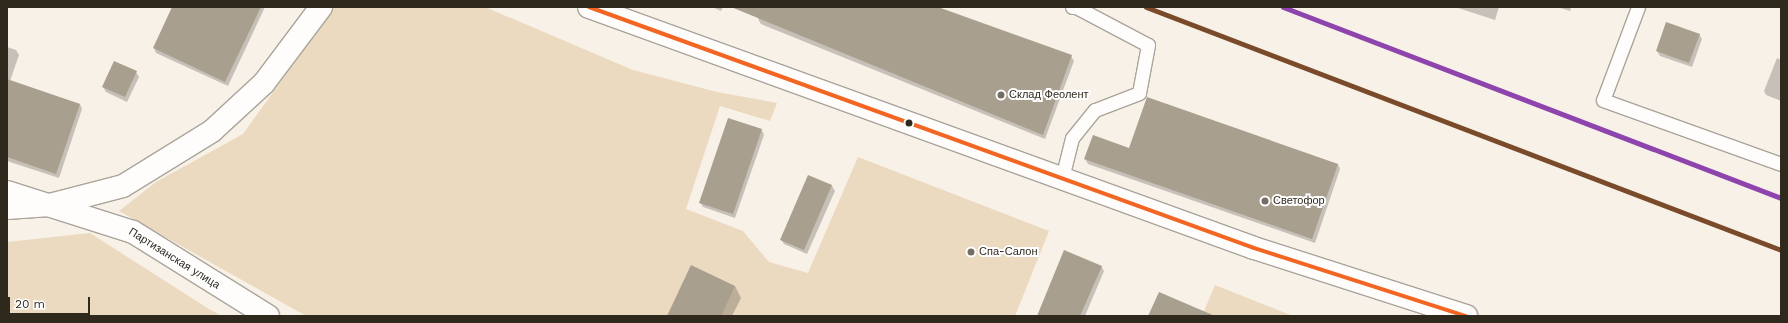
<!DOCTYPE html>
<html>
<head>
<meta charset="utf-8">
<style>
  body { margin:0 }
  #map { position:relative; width:1788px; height:323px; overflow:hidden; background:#f8f1e7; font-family:"Work Sans",sans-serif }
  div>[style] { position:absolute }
  .green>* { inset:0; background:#ebdac0 }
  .shadow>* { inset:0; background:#0003 }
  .building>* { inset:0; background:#a99f8e }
  .roads { filter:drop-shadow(1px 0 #aaa49b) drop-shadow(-1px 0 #aaa49b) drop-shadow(0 1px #aaa49b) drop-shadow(0 -1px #aaa49b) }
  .lane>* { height:13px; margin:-6.5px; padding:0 6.5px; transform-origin:6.5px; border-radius:6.5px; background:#fefdfb }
  .street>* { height:22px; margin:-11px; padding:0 11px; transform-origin:11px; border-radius:11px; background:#fefdfb }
  .bus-1>* { height:4px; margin:-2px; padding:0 2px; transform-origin:2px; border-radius:2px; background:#f26522 }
  .rail-1>* { height:5px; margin:-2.5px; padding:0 2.5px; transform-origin:2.5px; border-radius:2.5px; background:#7a4b2a }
  .rail-2>* { height:5px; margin:-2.5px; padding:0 2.5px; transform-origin:2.5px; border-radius:2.5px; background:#8e44ad }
  .dots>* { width:11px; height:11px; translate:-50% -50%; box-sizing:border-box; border:2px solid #fff; border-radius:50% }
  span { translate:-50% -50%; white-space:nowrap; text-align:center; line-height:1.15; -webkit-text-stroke:4px #fff; paint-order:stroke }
  .poi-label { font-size:11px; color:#2f281d }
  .left { translate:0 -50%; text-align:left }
  .street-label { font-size:11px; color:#2f281d }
  .frame { position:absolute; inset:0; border:8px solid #2f281d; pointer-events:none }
  .scale { position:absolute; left:8px; top:297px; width:82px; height:18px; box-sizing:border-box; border:2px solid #2f281d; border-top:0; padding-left:5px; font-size:12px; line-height:14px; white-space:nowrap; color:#2f281d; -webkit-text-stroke:3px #fff; paint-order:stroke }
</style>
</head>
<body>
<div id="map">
  <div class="green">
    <div style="clip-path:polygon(334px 7px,485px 7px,633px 70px,717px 92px,777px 103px,770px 121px,720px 106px,686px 209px,743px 231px,769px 262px,808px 273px,858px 157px,1049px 231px,1015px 316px,306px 316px,119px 211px,156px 182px,243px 134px)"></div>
    <div style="clip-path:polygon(90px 233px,209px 309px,222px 316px,7px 316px,7px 242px)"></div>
    <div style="clip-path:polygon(1215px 285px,1293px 316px,1202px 316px)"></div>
  </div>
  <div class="shadow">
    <div style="clip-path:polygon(173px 7px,265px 7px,228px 86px,156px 53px,154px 48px)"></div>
    <div style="clip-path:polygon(712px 7px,723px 7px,721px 11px)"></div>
    <div style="clip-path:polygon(763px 7px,936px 7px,1071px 56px,1074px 61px,1045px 139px,761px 24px,758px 19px)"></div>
    <div style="clip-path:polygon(1455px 7px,1499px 7px,1495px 20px)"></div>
    <div style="clip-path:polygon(1557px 7px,1571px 7px,1570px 11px)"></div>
    <div style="clip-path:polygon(1699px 34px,1702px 39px,1692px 67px,1660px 56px,1657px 51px)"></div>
    <div style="clip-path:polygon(7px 47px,16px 50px,19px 55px,10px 81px,80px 104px,82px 109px,59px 178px,7px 161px)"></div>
    <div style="clip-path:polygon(1777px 58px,1781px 60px,1781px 101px,1766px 95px,1764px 91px)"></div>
    <div style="clip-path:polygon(136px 72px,139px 77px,127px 102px,106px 92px,103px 87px)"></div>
    <div style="clip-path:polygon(762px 130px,764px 135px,735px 218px,703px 207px,700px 202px)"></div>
    <div style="clip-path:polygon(1130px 149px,1338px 164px,1340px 169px,1315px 243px,1088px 164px,1085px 159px)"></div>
    <div style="clip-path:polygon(809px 176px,832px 186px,835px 191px,807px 254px,784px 244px,781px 239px)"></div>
    <div style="clip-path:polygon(1101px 266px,1104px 271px,1085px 316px,1038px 316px)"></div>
    <div style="clip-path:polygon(735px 286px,741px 298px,732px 316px,668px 316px)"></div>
  </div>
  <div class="building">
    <div style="clip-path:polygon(172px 7px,261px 7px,225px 82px,153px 48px)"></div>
    <div style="clip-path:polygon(731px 7px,938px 7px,1072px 55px,1043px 135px)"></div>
    <div style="clip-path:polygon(1666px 22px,1700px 34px,1689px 63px,1656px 51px)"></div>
    <div style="clip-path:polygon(114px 61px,137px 71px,125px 97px,102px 87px)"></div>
    <div style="clip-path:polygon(7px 79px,80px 104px,56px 174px,7px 157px)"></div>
    <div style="clip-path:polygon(1147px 97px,1338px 164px,1312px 239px,1084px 159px,1093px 135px,1129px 148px)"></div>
    <div style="clip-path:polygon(728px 118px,762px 129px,733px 214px,699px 203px)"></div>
    <div style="clip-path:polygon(808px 175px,832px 185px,804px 250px,780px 240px)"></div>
    <div style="clip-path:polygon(1064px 250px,1102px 266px,1080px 316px,1037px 316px)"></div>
    <div style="clip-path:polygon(691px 265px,735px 286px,721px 316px,667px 316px)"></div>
    <div style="clip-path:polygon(1159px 292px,1215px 316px,1148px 316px)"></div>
  </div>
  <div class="roads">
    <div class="lane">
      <div style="left:1638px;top:7px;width:99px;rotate:110.6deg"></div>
      <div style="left:1603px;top:100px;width:189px;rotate:19.8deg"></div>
      <div style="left:1062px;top:178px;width:41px;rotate:-76deg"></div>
      <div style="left:1072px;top:138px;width:36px;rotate:-51deg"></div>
      <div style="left:1095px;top:110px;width:47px;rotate:-21.1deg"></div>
      <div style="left:1139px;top:93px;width:49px;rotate:-79.4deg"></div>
      <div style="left:1148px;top:45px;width:81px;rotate:-152.2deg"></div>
      <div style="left:1076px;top:7px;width:4px;rotate:180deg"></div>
    </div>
    <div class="street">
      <div style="left:589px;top:7px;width:707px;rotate:19.92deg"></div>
      <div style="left:1254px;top:248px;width:223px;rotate:17.8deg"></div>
      <div style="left:7px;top:192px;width:132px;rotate:17.6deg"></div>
      <div style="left:133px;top:232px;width:159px;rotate:31.9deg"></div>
      <div style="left:7px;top:208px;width:43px;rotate:-4deg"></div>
      <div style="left:50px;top:205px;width:75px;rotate:-14.6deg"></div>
      <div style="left:123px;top:186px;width:105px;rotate:-31.7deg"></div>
      <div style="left:212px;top:131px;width:71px;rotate:-42.7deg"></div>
      <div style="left:264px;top:83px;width:95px;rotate:-53.1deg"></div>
    </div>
  </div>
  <div class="bus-1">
    <div style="left:589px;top:7px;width:707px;rotate:19.92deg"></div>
    <div style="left:1254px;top:248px;width:223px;rotate:17.8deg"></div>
  </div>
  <div class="rail-1">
    <div style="left:1146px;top:7px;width:680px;rotate:20.94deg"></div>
  </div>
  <div class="rail-2">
    <div style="left:1283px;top:7px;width:533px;rotate:20.98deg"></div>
  </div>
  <div class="dots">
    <div style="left:1001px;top:95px;background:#756e64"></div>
    <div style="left:909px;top:123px;background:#2f281d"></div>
    <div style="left:1265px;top:201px;background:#756e64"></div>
    <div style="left:971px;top:252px;background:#756e64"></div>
  </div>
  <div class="poi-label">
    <span class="left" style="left:1009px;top:95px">Склад Феолент</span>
    <span class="left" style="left:1273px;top:201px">Светофор</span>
    <span class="left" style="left:979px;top:252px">Спа-Салон</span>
  </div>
  <div class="street-label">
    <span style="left:174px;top:259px;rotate:32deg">Партизанская улица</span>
  </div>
  <div class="frame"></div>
  <div class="scale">20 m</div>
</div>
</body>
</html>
